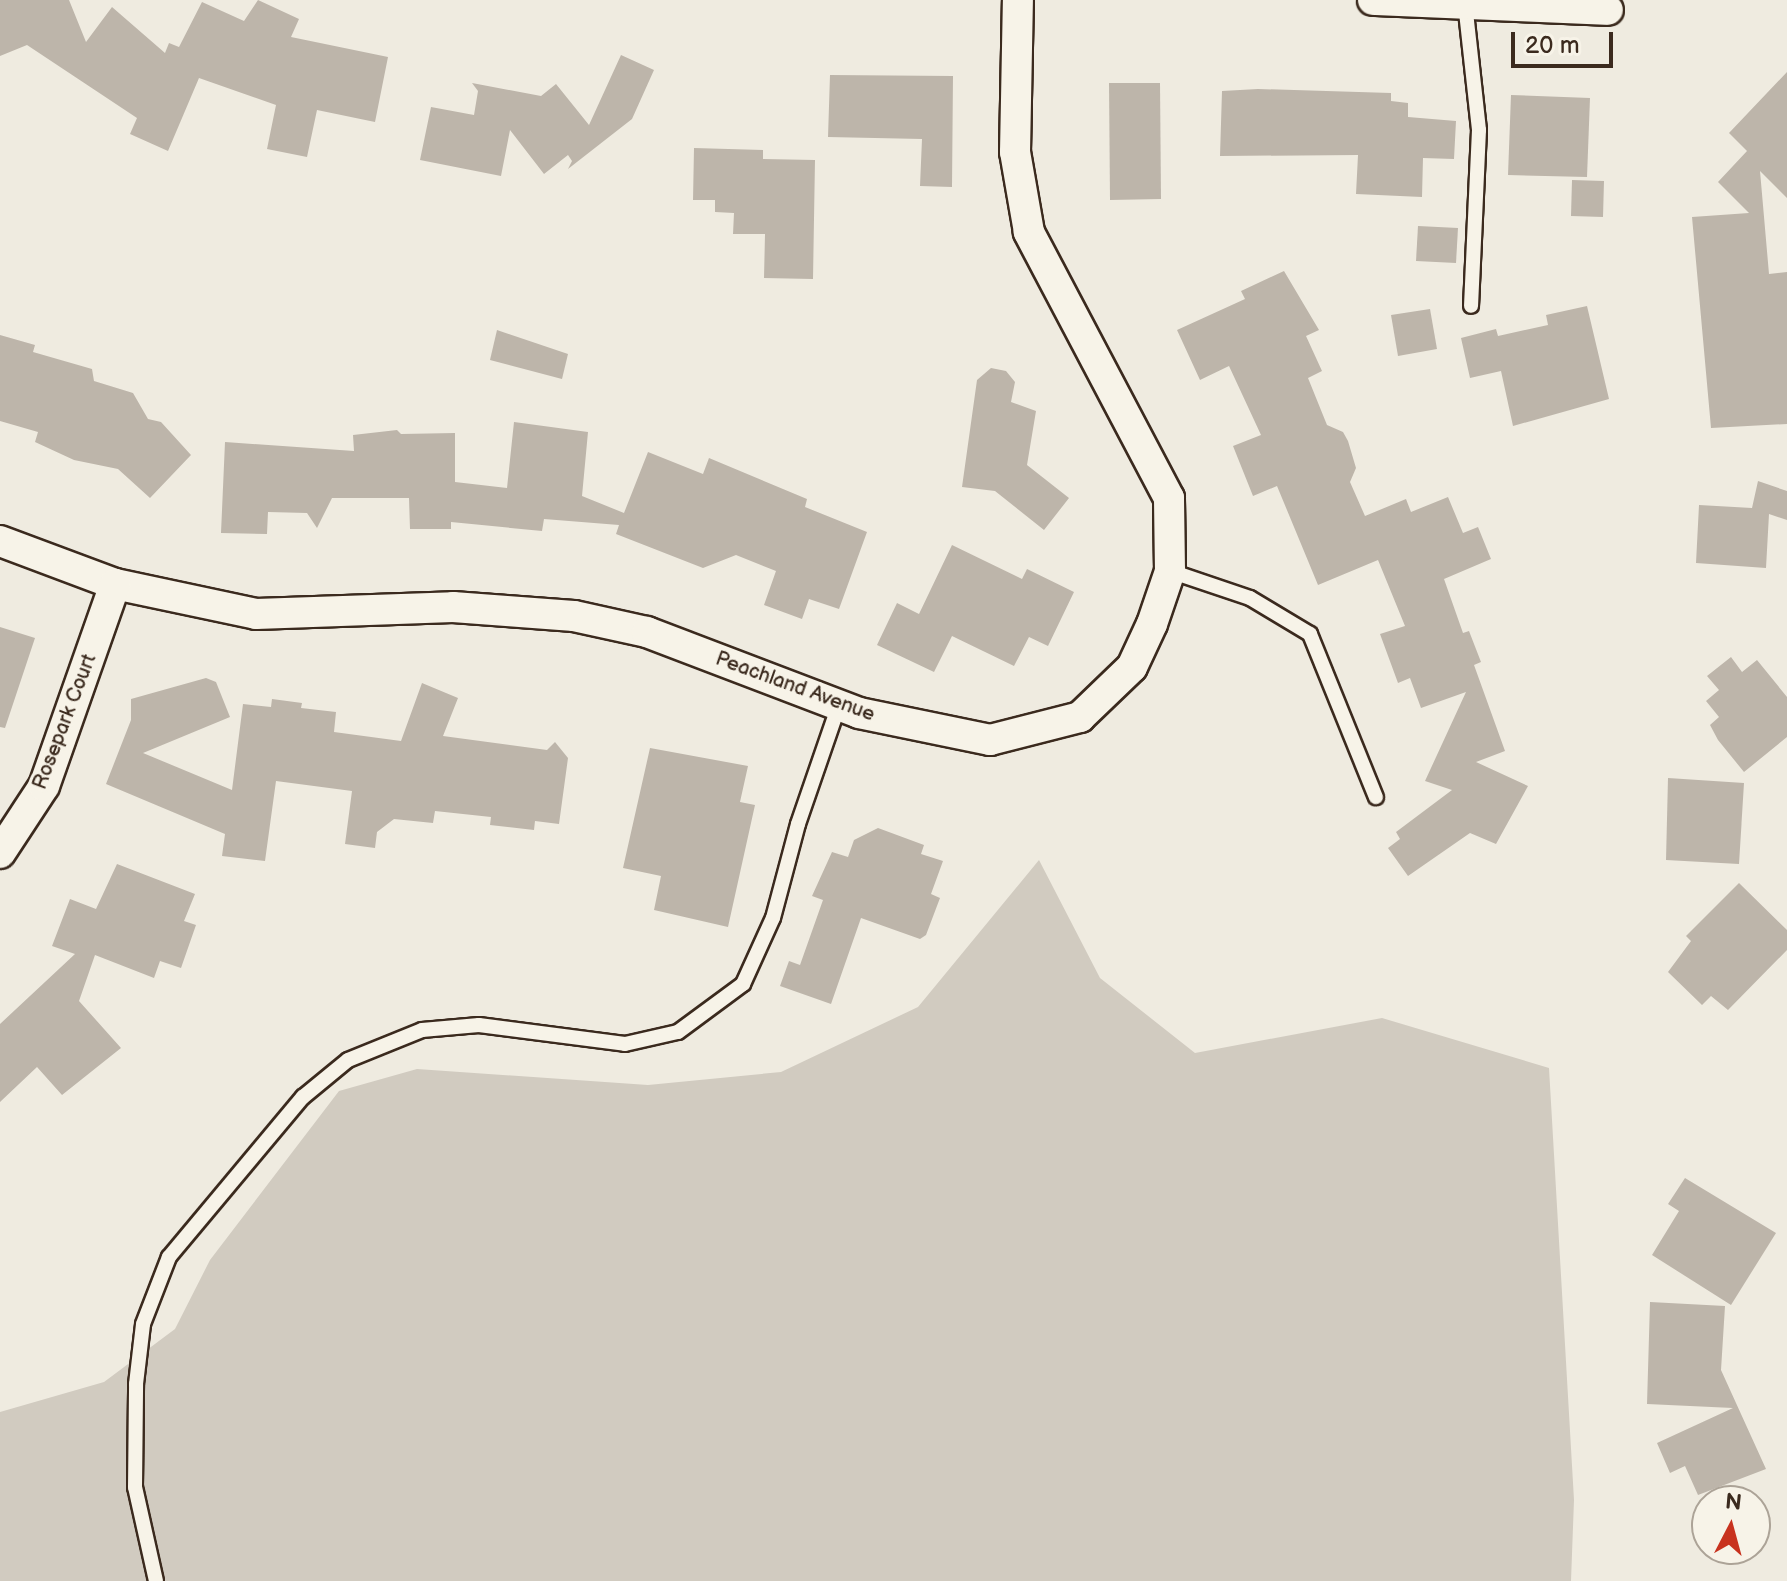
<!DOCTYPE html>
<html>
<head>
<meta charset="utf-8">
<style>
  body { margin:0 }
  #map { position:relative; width:1787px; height:1581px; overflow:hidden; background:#efebe0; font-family:"Balsamiq Sans",sans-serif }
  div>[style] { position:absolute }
  .green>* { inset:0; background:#d1cbc0 }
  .building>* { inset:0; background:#bdb5aa }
  .roads { filter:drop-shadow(2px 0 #3b2a1e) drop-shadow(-2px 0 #3b2a1e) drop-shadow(0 2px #3b2a1e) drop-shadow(0 -2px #3b2a1e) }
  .service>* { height:14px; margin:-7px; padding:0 7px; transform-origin:7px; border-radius:7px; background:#f7f3e8 }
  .minor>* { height:30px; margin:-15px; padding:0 15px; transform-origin:15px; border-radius:15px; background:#f7f3e8 }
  span { translate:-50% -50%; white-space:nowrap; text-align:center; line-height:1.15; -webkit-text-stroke:6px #f7f3e8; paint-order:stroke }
  .street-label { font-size:20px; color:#3b2a1e }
  .north { position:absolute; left:1691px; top:1485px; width:80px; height:80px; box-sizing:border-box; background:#f7f3e8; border:2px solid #aca397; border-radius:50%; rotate:6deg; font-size:22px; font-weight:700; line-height:32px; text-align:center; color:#3b2a1e }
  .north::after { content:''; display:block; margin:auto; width:28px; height:36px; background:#c8321e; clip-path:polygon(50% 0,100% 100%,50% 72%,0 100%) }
  .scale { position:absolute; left:1511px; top:32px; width:102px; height:36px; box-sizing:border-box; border:4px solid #3b2a1e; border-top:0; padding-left:10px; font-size:24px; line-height:28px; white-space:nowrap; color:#3b2a1e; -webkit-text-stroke:6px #f7f3e8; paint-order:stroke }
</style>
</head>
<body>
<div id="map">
  <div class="green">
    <div style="clip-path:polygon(1039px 860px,1100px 978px,1195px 1053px,1382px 1018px,1549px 1068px,1574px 1500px,1571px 1581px,0 1581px,0 1412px,104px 1382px,175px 1329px,210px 1260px,339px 1091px,417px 1069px,648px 1085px,781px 1072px,918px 1007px)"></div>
  </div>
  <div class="building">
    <div style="clip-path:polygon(0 0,69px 0,86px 42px,112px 7px,165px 53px,169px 43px,179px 47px,202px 2px,244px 21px,258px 0,299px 19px,291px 37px,388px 57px,375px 122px,317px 110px,307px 157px,267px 149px,276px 105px,199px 78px,168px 151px,130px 134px,137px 118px,27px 45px,0 56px)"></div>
    <div style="clip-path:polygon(621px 55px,654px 70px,632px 119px,568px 169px,572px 161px,568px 155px,544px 174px,510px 130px,501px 176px,420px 160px,431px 107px,474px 115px,478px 91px,472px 83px,541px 96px,556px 84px,589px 125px)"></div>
    <div style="clip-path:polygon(1787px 72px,1787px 198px,1760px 171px,1769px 274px,1787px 272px,1787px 424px,1711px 428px,1692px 217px,1749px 213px,1718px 182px,1747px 151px,1729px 133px)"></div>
    <div style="clip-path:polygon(830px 75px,953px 76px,952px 187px,920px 186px,922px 139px,828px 137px)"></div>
    <div style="clip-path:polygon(1109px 83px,1160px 83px,1161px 199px,1110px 200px)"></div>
    <div style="clip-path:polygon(1258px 89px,1391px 93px,1391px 101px,1408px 103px,1408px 117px,1456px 121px,1454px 159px,1423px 158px,1422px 197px,1356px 194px,1358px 155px,1220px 156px,1222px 91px)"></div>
    <div style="clip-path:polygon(1511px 95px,1590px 98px,1587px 177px,1508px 175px)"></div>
    <div style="clip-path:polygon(694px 148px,763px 150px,763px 159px,815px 160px,813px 279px,764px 278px,765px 234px,733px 234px,734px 213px,715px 212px,715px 200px,693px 200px)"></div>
    <div style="clip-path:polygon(1572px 180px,1604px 181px,1603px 217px,1571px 216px)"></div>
    <div style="clip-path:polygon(1418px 226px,1458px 228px,1456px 263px,1416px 261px)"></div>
    <div style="clip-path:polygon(1284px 271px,1319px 330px,1306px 336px,1322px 371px,1308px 378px,1327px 425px,1343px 432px,1348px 441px,1356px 468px,1350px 482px,1365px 516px,1406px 499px,1411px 512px,1448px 497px,1463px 533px,1478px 527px,1491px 559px,1444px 579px,1463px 633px,1469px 631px,1481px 662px,1474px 665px,1505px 751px,1476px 762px,1528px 786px,1496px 844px,1470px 833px,1408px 876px,1388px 848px,1400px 839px,1396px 832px,1452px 790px,1425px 781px,1466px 692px,1421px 708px,1410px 678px,1398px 683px,1380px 634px,1405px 626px,1378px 560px,1318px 585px,1277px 486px,1253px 496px,1233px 446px,1261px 435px,1229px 366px,1200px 380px,1177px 330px,1245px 299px,1241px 291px)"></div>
    <div style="clip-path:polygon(1587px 306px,1609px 399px,1513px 426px,1501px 371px,1470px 378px,1461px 338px,1496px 329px,1498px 336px,1548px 325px,1546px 315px)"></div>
    <div style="clip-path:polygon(1430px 309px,1437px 349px,1398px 356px,1391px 315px)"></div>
    <div style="clip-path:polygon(497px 330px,568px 354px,562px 379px,490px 360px)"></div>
    <div style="clip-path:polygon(0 335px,35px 345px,33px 352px,92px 369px,94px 381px,133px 393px,148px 419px,161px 422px,191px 455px,150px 498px,118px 469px,74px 460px,35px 442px,38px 432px,0 421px)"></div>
    <div style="clip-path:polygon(991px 368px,1006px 371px,1015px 382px,1011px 402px,1036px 411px,1027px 465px,1069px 498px,1044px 530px,995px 491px,962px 487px,977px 380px)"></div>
    <div style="clip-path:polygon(514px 422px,588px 432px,582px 496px,624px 513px,648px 452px,703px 474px,709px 458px,807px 499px,805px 507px,867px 532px,839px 609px,809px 599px,802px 619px,764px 605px,776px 571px,736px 555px,703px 568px,616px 534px,619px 525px,544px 519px,542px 531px,451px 522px,451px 529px,410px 529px,409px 498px,332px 498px,317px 528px,307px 513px,268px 512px,267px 534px,221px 533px,225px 442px,354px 451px,353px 435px,397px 430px,401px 434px,455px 433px,455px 482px,507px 488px)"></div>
    <div style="clip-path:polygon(1758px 481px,1787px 491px,1787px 520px,1769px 514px,1766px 568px,1696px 563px,1699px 505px,1752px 508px)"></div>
    <div style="clip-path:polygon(952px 545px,1022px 579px,1027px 569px,1074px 592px,1048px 646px,1029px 637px,1014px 666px,952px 636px,934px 672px,877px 645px,897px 603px,919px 614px)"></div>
    <div style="clip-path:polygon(0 627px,35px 638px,5px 728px,0 727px)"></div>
    <div style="clip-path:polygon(1731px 657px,1742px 672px,1757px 660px,1787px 697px,1787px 737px,1744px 772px,1718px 740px,1710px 725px,1719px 717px,1706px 701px,1719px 690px,1707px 676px)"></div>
    <div style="clip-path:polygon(206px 678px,216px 682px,230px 717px,143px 753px,232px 790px,243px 704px,271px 707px,272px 699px,302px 703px,301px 708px,336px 712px,334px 732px,401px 741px,422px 683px,458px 698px,443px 736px,547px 750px,555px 742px,568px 758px,559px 824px,535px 821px,534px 830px,490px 825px,491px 817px,435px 811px,433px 823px,394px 819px,377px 832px,375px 848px,345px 844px,352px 791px,276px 781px,265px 861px,222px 856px,225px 834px,106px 784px,131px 720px,131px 699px)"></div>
    <div style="clip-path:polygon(650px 748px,748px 766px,740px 802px,755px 805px,728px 927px,654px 910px,661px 876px,623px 868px)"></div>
    <div style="clip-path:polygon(1668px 778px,1744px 783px,1739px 864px,1666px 860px)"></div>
    <div style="clip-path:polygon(878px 828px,924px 845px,921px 854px,943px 861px,931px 894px,940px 898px,926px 935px,920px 939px,861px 918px,831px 1004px,780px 986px,789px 961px,800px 965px,823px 900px,812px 896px,832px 852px,848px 857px,854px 840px)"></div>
    <div style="clip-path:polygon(117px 864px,195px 894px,184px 921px,196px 925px,181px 968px,160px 961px,154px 978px,95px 955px,79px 1001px,121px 1048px,62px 1095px,37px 1067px,0 1102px,0 1024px,75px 954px,52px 946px,70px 899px,96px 909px)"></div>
    <div style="clip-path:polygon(1739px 883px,1787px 930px,1787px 950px,1728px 1010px,1711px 996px,1702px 1005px,1668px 972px,1691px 941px,1686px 936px)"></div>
    <div style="clip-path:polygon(1685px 1178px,1776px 1233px,1731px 1305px,1652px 1255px,1679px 1211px,1668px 1204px)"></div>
    <div style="clip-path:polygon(1650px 1302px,1725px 1306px,1721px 1370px,1766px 1469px,1698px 1495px,1685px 1466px,1670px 1473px,1657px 1443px,1733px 1408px,1647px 1404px)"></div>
  </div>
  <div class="roads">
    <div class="service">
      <div style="left:1465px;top:3px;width:128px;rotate:83.7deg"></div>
      <div style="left:1479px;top:130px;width:176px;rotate:92.6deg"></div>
      <div style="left:1170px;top:571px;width:84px;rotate:18.6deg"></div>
      <div style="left:1250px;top:598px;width:70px;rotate:31deg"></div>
      <div style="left:1310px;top:634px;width:176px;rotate:68deg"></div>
      <div style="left:156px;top:1581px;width:96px;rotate:-102.6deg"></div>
      <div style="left:135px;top:1487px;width:103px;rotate:-89.4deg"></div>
      <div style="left:136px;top:1384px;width:60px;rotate:-83.3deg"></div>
      <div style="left:143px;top:1324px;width:72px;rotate:-68.8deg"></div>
      <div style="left:169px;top:1257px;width:209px;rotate:-50.1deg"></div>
      <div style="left:303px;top:1097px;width:58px;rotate:-39.4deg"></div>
      <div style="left:348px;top:1060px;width:80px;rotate:-22.1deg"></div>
      <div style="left:422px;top:1030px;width:57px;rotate:-5deg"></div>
      <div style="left:479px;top:1025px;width:147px;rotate:7.4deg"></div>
      <div style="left:625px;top:1044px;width:54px;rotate:-12.8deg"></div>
      <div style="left:678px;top:1032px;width:81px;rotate:-36.4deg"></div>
      <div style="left:743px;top:984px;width:72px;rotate:-65.6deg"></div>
      <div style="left:773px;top:918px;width:97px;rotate:-75.1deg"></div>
      <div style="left:798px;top:824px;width:126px;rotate:-71deg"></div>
    </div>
    <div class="minor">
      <div style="left:1373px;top:0;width:235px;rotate:2.4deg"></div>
      <div style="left:0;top:541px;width:123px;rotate:20.5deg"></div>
      <div style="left:115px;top:584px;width:144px;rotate:12deg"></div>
      <div style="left:256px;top:614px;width:197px;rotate:-2deg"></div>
      <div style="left:453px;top:607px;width:121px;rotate:4.3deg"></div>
      <div style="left:574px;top:616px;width:75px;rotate:12.4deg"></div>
      <div style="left:647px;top:632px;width:227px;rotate:20.9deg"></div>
      <div style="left:859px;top:713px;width:134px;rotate:11.6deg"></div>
      <div style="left:990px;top:740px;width:93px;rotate:-14.3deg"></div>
      <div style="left:1080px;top:717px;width:72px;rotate:-43.9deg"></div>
      <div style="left:1132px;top:667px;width:47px;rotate:-65.1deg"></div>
      <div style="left:1152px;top:624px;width:56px;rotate:-71.2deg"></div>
      <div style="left:1170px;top:571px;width:73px;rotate:-90.8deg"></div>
      <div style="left:1169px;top:498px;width:301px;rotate:-117.8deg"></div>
      <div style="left:1029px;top:232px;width:81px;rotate:-99.9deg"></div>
      <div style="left:1015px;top:152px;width:152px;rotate:-88.9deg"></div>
      <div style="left:0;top:853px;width:80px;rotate:-56.7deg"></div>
      <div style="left:44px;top:786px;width:214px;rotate:-70.6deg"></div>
    </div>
  </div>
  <div class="street-label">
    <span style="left:795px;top:687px;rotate:20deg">Peachland Avenue</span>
    <span style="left:65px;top:722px;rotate:-69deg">Rosepark Court</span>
  </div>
  <div class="north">N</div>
  <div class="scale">20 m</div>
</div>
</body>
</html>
